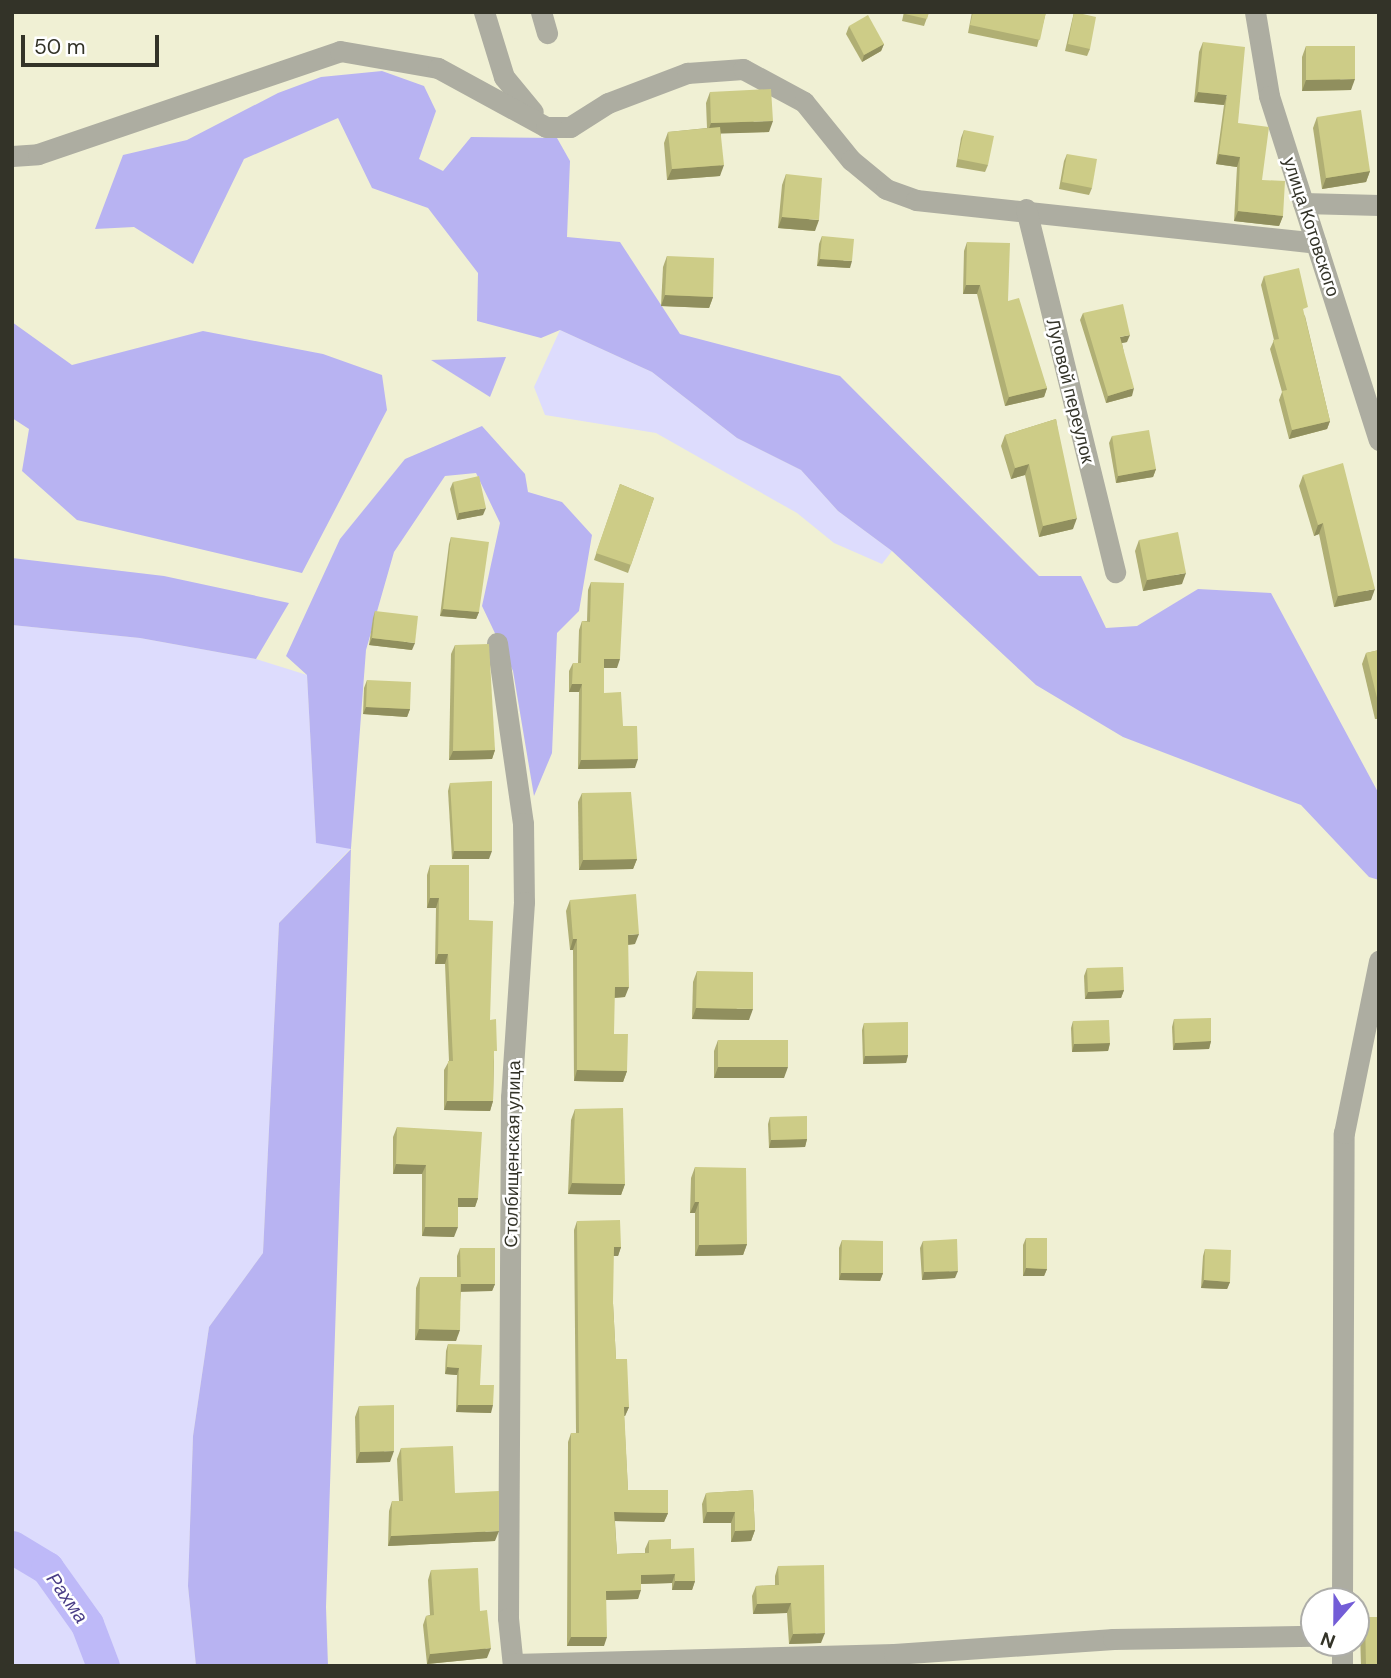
<!DOCTYPE html>
<html>
<head>
<meta charset="utf-8">
<style>
  body { margin:0 }
  #map { position:relative; width:1391px; height:1678px; overflow:hidden; background:#f0f0d4; font-family:"DM Sans",sans-serif }
  div>[style] { position:absolute }
  .green>* { inset:0; background:#dddcfd }
  .forest>* { inset:0; background:#b8b3f2 }
  .river>* { height:33px; margin:-16.5px; padding:0 16.5px; transform-origin:16.5px; border-radius:16.5px; background:#beb9f8 }
  .minor>* { height:21px; margin:-10.5px; padding:0 10.5px; transform-origin:10.5px; border-radius:10.5px; background:#adada1 }
  .wall>* { inset:0; background:#b0af74 }
  .shaded-wall>* { inset:0; background:#908f5e }
  .building>* { inset:0; background:#cdcc87 }
  span { translate:-50% -50%; white-space:nowrap; text-align:center; line-height:1.15; -webkit-text-stroke:5px #fff; paint-order:stroke }
  .street-label { font-size:18px; color:#333328 }
  .water-label { font-size:19px; color:#483c86; font-style:italic }
  .frame { position:absolute; inset:0; border:14px solid #333328; pointer-events:none }
  .north { position:absolute; left:1300px; top:1587px; width:70px; height:70px; box-sizing:border-box; background:#fff; border:2px solid #adada9; border-radius:50%; rotate:201deg; font-size:19px; font-weight:700; line-height:28px; text-align:center; color:#333328 }
  .north::after { content:''; display:block; margin:auto; width:24px; height:32px; background:#735dd7; clip-path:polygon(50% 0,100% 100%,50% 72%,0 100%) }
  .scale { position:absolute; left:21px; top:35px; width:138px; height:32px; box-sizing:border-box; border:4px solid #333328; border-top:0; padding-left:9px; font-size:21px; line-height:24px; white-space:nowrap; color:#333328; -webkit-text-stroke:5px #fff; paint-order:stroke }
</style>
</head>
<body>
<div id="map">
  <div class="green">
    <div style="clip-path:polygon(560px 330px,652px 372px,737px 438px,801px 470px,838px 511px,892px 551px,882px 564px,834px 543px,797px 513px,656px 433px,545px 415px,534px 387px)"></div>
    <div style="clip-path:polygon(12px 625px,140px 638px,256px 659px,307px 675px,316px 842px,351px 848px,279px 923px,263px 1253px,209px 1327px,193px 1436px,188px 1586px,196px 1666px,12px 1666px)"></div>
  </div>
  <div class="forest">
    <div style="clip-path:polygon(382px 71px,424px 86px,436px 111px,419px 159px,443px 171px,471px 137px,557px 138px,570px 161px,567px 237px,620px 242px,680px 334px,840px 376px,1039px 576px,1081px 576px,1106px 628px,1137px 626px,1198px 589px,1271px 593px,1379px 794px,1379px 880px,1369px 877px,1301px 805px,1123px 737px,1036px 685px,892px 551px,838px 511px,801px 470px,737px 438px,652px 372px,560px 330px,541px 338px,477px 321px,478px 273px,428px 208px,372px 188px,338px 118px,244px 159px,193px 264px,134px 227px,95px 229px,123px 155px,187px 140px,278px 93px,321px 77px)"></div>
    <div style="clip-path:polygon(12px 322px,72px 365px,203px 331px,323px 354px,382px 375px,387px 410px,302px 573px,77px 520px,22px 471px,29px 429px,12px 418px)"></div>
    <div style="clip-path:polygon(506px 357px,490px 397px,431px 360px)"></div>
    <div style="clip-path:polygon(482px 426px,525px 474px,528px 492px,562px 502px,592px 535px,579px 611px,557px 633px,552px 753px,534px 796px,513px 671px,482px 606px,500px 523px,476px 473px,445px 476px,394px 552px,366px 650px,351px 848px,326px 1607px,328px 1666px,196px 1666px,188px 1586px,193px 1436px,209px 1327px,263px 1253px,279px 923px,351px 849px,316px 843px,307px 675px,286px 656px,340px 539px,405px 459px)"></div>
    <div style="clip-path:polygon(12px 558px,164px 576px,289px 603px,256px 659px,140px 638px,12px 625px)"></div>
  </div>
  <div class="river">
    <div style="left:12px;top:1547px;width:41px;rotate:31deg"></div>
    <div style="left:47px;top:1568px;width:69px;rotate:54.5deg"></div>
    <div style="left:87px;top:1624px;width:45px;rotate:69.1deg"></div>
  </div>
  <div class="minor">
    <div style="left:484px;top:12px;width:68px;rotate:72.9deg"></div>
    <div style="left:504px;top:77px;width:45px;rotate:50.4deg"></div>
    <div style="left:541px;top:12px;width:22px;rotate:74deg"></div>
    <div style="left:1255px;top:12px;width:85px;rotate:80.5deg"></div>
    <div style="left:1269px;top:96px;width:361px;rotate:72.3deg"></div>
    <div style="left:12px;top:156px;width:26px;rotate:-4deg"></div>
    <div style="left:38px;top:154px;width:319px;rotate:-18.8deg"></div>
    <div style="left:340px;top:51px;width:99px;rotate:9.8deg"></div>
    <div style="left:438px;top:68px;width:123px;rotate:28.6deg"></div>
    <div style="left:546px;top:127px;width:24px"></div>
    <div style="left:570px;top:127px;width:45px;rotate:-32.3deg"></div>
    <div style="left:608px;top:103px;width:85px;rotate:-20.8deg"></div>
    <div style="left:687px;top:73px;width:56px;rotate:-4.1deg"></div>
    <div style="left:743px;top:69px;width:69px;rotate:28.4deg"></div>
    <div style="left:804px;top:102px;width:75px;rotate:51deg"></div>
    <div style="left:851px;top:160px;width:45px;rotate:39.6deg"></div>
    <div style="left:886px;top:189px;width:32px;rotate:20deg"></div>
    <div style="left:916px;top:200px;width:402px;rotate:6.1deg"></div>
    <div style="left:1303px;top:203px;width:76px;rotate:1.5deg"></div>
    <div style="left:1026px;top:209px;width:374px;rotate:76.2deg"></div>
    <div style="left:497px;top:643px;width:182px;rotate:81.8deg"></div>
    <div style="left:523px;top:823px;width:79px;rotate:89.3deg"></div>
    <div style="left:524px;top:902px;width:195px;rotate:93.8deg"></div>
    <div style="left:511px;top:1097px;width:521px;rotate:90.33deg"></div>
    <div style="left:508px;top:1618px;width:48px;rotate:84.1deg"></div>
    <div style="left:1342px;top:1601px;width:468px;rotate:-89.8deg"></div>
    <div style="left:1344px;top:1133px;width:176px;rotate:-78.5deg"></div>
    <div style="left:1342px;top:1643px;width:23px;rotate:90deg"></div>
    <div style="left:513px;top:1664px;width:381px;rotate:-1.5deg"></div>
    <div style="left:894px;top:1654px;width:220px;rotate:-3.9deg"></div>
    <div style="left:1113px;top:1639px;width:201px;rotate:-0.9deg"></div>
  </div>
  <div class="wall">
    <div style="clip-path:polygon(904px 12px,929px 12px,924px 26px,902px 21px)"></div>
    <div style="clip-path:polygon(972px 12px,1046px 12px,1037px 47px,968px 33px)"></div>
    <div style="clip-path:polygon(1074px 12px,1090px 49px,1087px 56px,1065px 51px)"></div>
    <div style="clip-path:polygon(849px 26px,884px 44px,881px 51px,862px 62px,846px 34px)"></div>
    <div style="clip-path:polygon(1203px 42px,1262px 180px,1283px 216px,1279px 226px,1234px 221px,1237px 167px,1216px 164px,1224px 105px,1194px 102px,1199px 52px)"></div>
    <div style="clip-path:polygon(1306px 46px,1351px 90px,1302px 91px,1302px 57px)"></div>
    <div style="clip-path:polygon(710px 92px,769px 132px,721px 133px,720px 176px,667px 180px,664px 143px,668px 132px,707px 128px,706px 103px)"></div>
    <div style="clip-path:polygon(1317px 117px,1370px 171px,1366px 182px,1322px 189px,1313px 128px)"></div>
    <div style="clip-path:polygon(964px 130px,988px 165px,985px 172px,956px 167px,961px 138px)"></div>
    <div style="clip-path:polygon(1067px 154px,1092px 188px,1089px 195px,1059px 189px,1064px 161px)"></div>
    <div style="clip-path:polygon(786px 174px,815px 231px,778px 228px,782px 185px)"></div>
    <div style="clip-path:polygon(822px 236px,850px 268px,817px 266px,819px 244px)"></div>
    <div style="clip-path:polygon(967px 242px,1008px 301px,1047px 388px,1044px 397px,1005px 406px,977px 294px,963px 294px,964px 251px)"></div>
    <div style="clip-path:polygon(667px 256px,713px 297px,709px 308px,661px 306px,663px 267px)"></div>
    <div style="clip-path:polygon(1264px 276px,1305px 316px,1330px 421px,1327px 429px,1289px 439px,1279px 400px,1282px 392px,1270px 349px,1274px 340px,1261px 285px)"></div>
    <div style="clip-path:polygon(1083px 313px,1127px 342px,1122px 343px,1132px 396px,1106px 403px,1080px 320px)"></div>
    <div style="clip-path:polygon(1056px 419px,1073px 529px,1039px 537px,1025px 475px,1011px 479px,1001px 446px,1005px 435px)"></div>
    <div style="clip-path:polygon(1112px 436px,1156px 469px,1153px 477px,1116px 483px,1109px 443px)"></div>
    <div style="clip-path:polygon(1303px 475px,1371px 600px,1334px 607px,1319px 534px,1314px 536px,1299px 486px)"></div>
    <div style="clip-path:polygon(453px 482px,483px 515px,457px 520px,450px 489px)"></div>
    <div style="clip-path:polygon(620px 484px,654px 498px,628px 573px,594px 560px)"></div>
    <div style="clip-path:polygon(451px 537px,479px 612px,476px 619px,440px 616px,449px 544px)"></div>
    <div style="clip-path:polygon(1139px 540px,1182px 584px,1143px 591px,1135px 551px)"></div>
    <div style="clip-path:polygon(591px 582px,617px 668px,604px 668px,604px 693px,623px 726px,635px 768px,578px 769px,579px 692px,569px 692px,569px 671px,573px 663px,578px 663px,579px 630px,582px 621px,587px 621px,588px 590px)"></div>
    <div style="clip-path:polygon(375px 611px,412px 650px,369px 645px,373px 618px)"></div>
    <div style="clip-path:polygon(455px 645px,495px 750px,492px 759px,449px 760px,451px 654px)"></div>
    <div style="clip-path:polygon(1379px 650px,1379px 719px,1375px 719px,1362px 664px,1366px 653px)"></div>
    <div style="clip-path:polygon(367px 680px,410px 709px,407px 717px,363px 714px,364px 688px)"></div>
    <div style="clip-path:polygon(450px 783px,489px 859px,452px 859px,448px 791px)"></div>
    <div style="clip-path:polygon(582px 793px,637px 859px,633px 869px,579px 870px,578px 802px)"></div>
    <div style="clip-path:polygon(430px 865px,469px 920px,490px 1020px,494px 1061px,493px 1101px,490px 1111px,444px 1110px,444px 1070px,449px 1061px,445px 964px,435px 964px,436px 908px,427px 908px,427px 875px)"></div>
    <div style="clip-path:polygon(570px 900px,635px 944px,628px 945px,625px 997px,614px 998px,614px 1034px,627px 1071px,623px 1082px,574px 1081px,573px 950px,570px 950px,566px 911px)"></div>
    <div style="clip-path:polygon(1087px 968px,1124px 990px,1121px 998px,1085px 999px,1084px 976px)"></div>
    <div style="clip-path:polygon(697px 971px,749px 1020px,692px 1019px,693px 982px)"></div>
    <div style="clip-path:polygon(1174px 1019px,1211px 1041px,1209px 1049px,1173px 1050px,1172px 1027px)"></div>
    <div style="clip-path:polygon(1073px 1021px,1110px 1043px,1108px 1051px,1072px 1052px,1071px 1028px)"></div>
    <div style="clip-path:polygon(864px 1023px,908px 1055px,906px 1063px,863px 1064px,862px 1030px)"></div>
    <div style="clip-path:polygon(718px 1040px,784px 1078px,714px 1078px,714px 1051px)"></div>
    <div style="clip-path:polygon(575px 1109px,625px 1184px,621px 1195px,568px 1194px,571px 1120px)"></div>
    <div style="clip-path:polygon(770px 1117px,807px 1139px,805px 1147px,769px 1148px,768px 1124px)"></div>
    <div style="clip-path:polygon(397px 1127px,478px 1198px,475px 1207px,458px 1207px,454px 1237px,422px 1236px,422px 1174px,393px 1174px,393px 1137px)"></div>
    <div style="clip-path:polygon(695px 1167px,747px 1244px,743px 1255px,695px 1256px,695px 1213px,690px 1213px,691px 1178px)"></div>
    <div style="clip-path:polygon(577px 1221px,621px 1247px,618px 1256px,613px 1256px,613px 1303px,616px 1359px,629px 1407px,625px 1416px,624px 1416px,628px 1490px,668px 1513px,664px 1522px,615px 1521px,617px 1554px,645px 1553px,645px 1549px,649px 1540px,671px 1549px,695px 1581px,692px 1590px,672px 1590px,672px 1583px,641px 1584px,638px 1599px,606px 1600px,604px 1646px,567px 1646px,568px 1442px,571px 1433px,576px 1433px,574px 1230px)"></div>
    <div style="clip-path:polygon(1026px 1238px,1047px 1269px,1044px 1276px,1023px 1276px,1023px 1245px)"></div>
    <div style="clip-path:polygon(842px 1240px,883px 1273px,880px 1281px,839px 1280px,839px 1248px)"></div>
    <div style="clip-path:polygon(923px 1241px,955px 1278px,922px 1280px,920px 1248px)"></div>
    <div style="clip-path:polygon(460px 1248px,495px 1284px,492px 1291px,461px 1291px,456px 1341px,415px 1340px,416px 1288px,420px 1277px,457px 1277px,457px 1256px)"></div>
    <div style="clip-path:polygon(1205px 1249px,1230px 1282px,1227px 1289px,1201px 1288px,1203px 1256px)"></div>
    <div style="clip-path:polygon(448px 1344px,480px 1385px,491px 1413px,456px 1412px,457px 1375px,445px 1374px,446px 1351px)"></div>
    <div style="clip-path:polygon(359px 1406px,390px 1462px,356px 1463px,355px 1417px)"></div>
    <div style="clip-path:polygon(401px 1448px,495px 1541px,388px 1546px,389px 1511px,392px 1501px,399px 1501px,397px 1459px)"></div>
    <div style="clip-path:polygon(753px 1490px,755px 1530px,751px 1541px,731px 1542px,731px 1523px,703px 1523px,702px 1504px,706px 1493px)"></div>
    <div style="clip-path:polygon(778px 1566px,821px 1643px,789px 1644px,787px 1613px,753px 1614px,752px 1596px,756px 1586px,775px 1585px,775px 1576px)"></div>
    <div style="clip-path:polygon(431px 1570px,480px 1611px,487px 1658px,427px 1664px,423px 1625px,426px 1616px,430px 1615px,428px 1580px)"></div>
    <div style="clip-path:polygon(1365px 1617px,1379px 1666px,1361px 1666px,1360px 1632px)"></div>
  </div>
  <div class="shaded-wall">
    <div style="clip-path:polygon(884px 44px,881px 51px,862px 62px,864px 55px)"></div>
    <div style="clip-path:polygon(1355px 79px,1351px 90px,1302px 91px,1306px 80px)"></div>
    <div style="clip-path:polygon(1198px 92px,1227px 95px,1224px 105px,1194px 102px)"></div>
    <div style="clip-path:polygon(773px 121px,769px 132px,707px 134px,711px 123px)"></div>
    <div style="clip-path:polygon(1219px 154px,1240px 157px,1237px 167px,1216px 164px)"></div>
    <div style="clip-path:polygon(724px 165px,720px 176px,667px 180px,672px 169px)"></div>
    <div style="clip-path:polygon(1370px 171px,1366px 182px,1322px 189px,1326px 178px)"></div>
    <div style="clip-path:polygon(1238px 211px,1283px 216px,1279px 226px,1234px 221px)"></div>
    <div style="clip-path:polygon(782px 217px,819px 220px,815px 231px,778px 228px)"></div>
    <div style="clip-path:polygon(820px 259px,852px 261px,850px 268px,817px 266px)"></div>
    <div style="clip-path:polygon(966px 285px,980px 285px,977px 294px,963px 294px)"></div>
    <div style="clip-path:polygon(665px 295px,713px 297px,709px 308px,661px 306px)"></div>
    <div style="clip-path:polygon(1130px 335px,1127px 342px,1117px 344px,1120px 337px)"></div>
    <div style="clip-path:polygon(1047px 388px,1044px 397px,1005px 406px,1009px 397px)"></div>
    <div style="clip-path:polygon(1134px 388px,1132px 396px,1106px 403px,1108px 396px)"></div>
    <div style="clip-path:polygon(1330px 421px,1327px 429px,1289px 439px,1292px 430px)"></div>
    <div style="clip-path:polygon(1029px 464px,1025px 475px,1011px 479px,1015px 468px)"></div>
    <div style="clip-path:polygon(1156px 469px,1153px 477px,1116px 483px,1118px 476px)"></div>
    <div style="clip-path:polygon(486px 508px,483px 515px,457px 520px,459px 513px)"></div>
    <div style="clip-path:polygon(1077px 518px,1073px 529px,1039px 537px,1043px 526px)"></div>
    <div style="clip-path:polygon(1323px 523px,1319px 534px,1314px 536px,1318px 525px)"></div>
    <div style="clip-path:polygon(1186px 573px,1182px 584px,1143px 591px,1147px 580px)"></div>
    <div style="clip-path:polygon(1375px 589px,1371px 600px,1334px 607px,1338px 596px)"></div>
    <div style="clip-path:polygon(443px 609px,479px 612px,476px 619px,440px 616px)"></div>
    <div style="clip-path:polygon(372px 638px,415px 643px,412px 650px,369px 645px)"></div>
    <div style="clip-path:polygon(604px 659px,620px 659px,617px 668px,601px 668px)"></div>
    <div style="clip-path:polygon(572px 684px,582px 684px,579px 692px,569px 692px)"></div>
    <div style="clip-path:polygon(366px 707px,410px 709px,407px 717px,363px 714px)"></div>
    <div style="clip-path:polygon(495px 750px,492px 759px,449px 760px,453px 751px)"></div>
    <div style="clip-path:polygon(638px 759px,635px 768px,578px 769px,581px 760px)"></div>
    <div style="clip-path:polygon(454px 851px,492px 851px,489px 859px,452px 859px)"></div>
    <div style="clip-path:polygon(637px 859px,633px 869px,579px 870px,583px 860px)"></div>
    <div style="clip-path:polygon(430px 898px,439px 898px,436px 908px,427px 908px)"></div>
    <div style="clip-path:polygon(639px 934px,635px 944px,624px 945px,628px 935px)"></div>
    <div style="clip-path:polygon(573px 939px,577px 939px,573px 950px,570px 950px)"></div>
    <div style="clip-path:polygon(438px 954px,448px 954px,445px 964px,435px 964px)"></div>
    <div style="clip-path:polygon(615px 987px,629px 987px,625px 997px,611px 998px)"></div>
    <div style="clip-path:polygon(1124px 990px,1121px 998px,1085px 999px,1088px 992px)"></div>
    <div style="clip-path:polygon(696px 1008px,753px 1009px,749px 1020px,692px 1019px)"></div>
    <div style="clip-path:polygon(1211px 1041px,1209px 1049px,1173px 1050px,1175px 1043px)"></div>
    <div style="clip-path:polygon(1110px 1043px,1108px 1051px,1072px 1052px,1074px 1044px)"></div>
    <div style="clip-path:polygon(908px 1055px,906px 1063px,863px 1064px,865px 1056px)"></div>
    <div style="clip-path:polygon(718px 1067px,788px 1067px,784px 1078px,714px 1078px)"></div>
    <div style="clip-path:polygon(577px 1070px,627px 1071px,623px 1082px,574px 1081px)"></div>
    <div style="clip-path:polygon(447px 1101px,493px 1101px,490px 1111px,444px 1110px)"></div>
    <div style="clip-path:polygon(807px 1139px,805px 1147px,769px 1148px,771px 1140px)"></div>
    <div style="clip-path:polygon(396px 1164px,426px 1165px,422px 1174px,393px 1174px)"></div>
    <div style="clip-path:polygon(572px 1183px,625px 1184px,621px 1195px,568px 1194px)"></div>
    <div style="clip-path:polygon(458px 1198px,478px 1198px,475px 1207px,455px 1207px)"></div>
    <div style="clip-path:polygon(695px 1202px,699px 1202px,695px 1213px,690px 1213px)"></div>
    <div style="clip-path:polygon(425px 1227px,458px 1227px,454px 1237px,422px 1236px)"></div>
    <div style="clip-path:polygon(747px 1244px,743px 1255px,695px 1256px,699px 1245px)"></div>
    <div style="clip-path:polygon(614px 1247px,621px 1247px,618px 1256px,610px 1256px)"></div>
    <div style="clip-path:polygon(1026px 1268px,1047px 1269px,1044px 1276px,1023px 1276px)"></div>
    <div style="clip-path:polygon(958px 1271px,955px 1278px,922px 1280px,924px 1272px)"></div>
    <div style="clip-path:polygon(841px 1273px,883px 1273px,880px 1281px,839px 1280px)"></div>
    <div style="clip-path:polygon(1204px 1280px,1230px 1282px,1227px 1289px,1201px 1288px)"></div>
    <div style="clip-path:polygon(460px 1284px,495px 1284px,492px 1291px,458px 1292px)"></div>
    <div style="clip-path:polygon(419px 1329px,460px 1330px,456px 1341px,415px 1340px)"></div>
    <div style="clip-path:polygon(447px 1367px,459px 1368px,457px 1375px,445px 1374px)"></div>
    <div style="clip-path:polygon(458px 1405px,493px 1405px,491px 1413px,456px 1412px)"></div>
    <div style="clip-path:polygon(624px 1407px,629px 1407px,625px 1416px,621px 1416px)"></div>
    <div style="clip-path:polygon(394px 1451px,390px 1462px,356px 1463px,360px 1452px)"></div>
    <div style="clip-path:polygon(614px 1512px,668px 1513px,664px 1522px,611px 1521px)"></div>
    <div style="clip-path:polygon(707px 1512px,735px 1512px,731px 1523px,703px 1523px)"></div>
    <div style="clip-path:polygon(755px 1530px,751px 1541px,731px 1542px,735px 1531px)"></div>
    <div style="clip-path:polygon(499px 1531px,495px 1541px,388px 1546px,391px 1536px)"></div>
    <div style="clip-path:polygon(675px 1574px,672px 1583px,638px 1584px,641px 1575px)"></div>
    <div style="clip-path:polygon(675px 1581px,695px 1581px,692px 1590px,672px 1590px)"></div>
    <div style="clip-path:polygon(641px 1590px,638px 1599px,603px 1600px,606px 1591px)"></div>
    <div style="clip-path:polygon(791px 1603px,787px 1613px,753px 1614px,757px 1604px)"></div>
    <div style="clip-path:polygon(825px 1633px,821px 1643px,789px 1644px,793px 1634px)"></div>
    <div style="clip-path:polygon(571px 1637px,607px 1637px,604px 1646px,567px 1646px)"></div>
    <div style="clip-path:polygon(491px 1648px,487px 1658px,427px 1664px,430px 1654px)"></div>
  </div>
  <div class="building">
    <div style="clip-path:polygon(905px 12px,929px 12px,927px 19px,905px 14px)"></div>
    <div style="clip-path:polygon(973px 12px,1046px 12px,1040px 40px,970px 25px)"></div>
    <div style="clip-path:polygon(1074px 12px,1096px 17px,1090px 49px,1068px 44px)"></div>
    <div style="clip-path:polygon(868px 15px,884px 44px,864px 55px,849px 26px)"></div>
    <div style="clip-path:polygon(1203px 42px,1245px 47px,1238px 123px,1269px 127px,1262px 180px,1285px 181px,1283px 216px,1238px 211px,1240px 157px,1219px 154px,1227px 95px,1198px 92px)"></div>
    <div style="clip-path:polygon(1306px 46px,1355px 46px,1355px 79px,1306px 80px)"></div>
    <div style="clip-path:polygon(771px 89px,773px 121px,711px 123px,710px 92px)"></div>
    <div style="clip-path:polygon(1361px 110px,1370px 171px,1326px 178px,1317px 117px)"></div>
    <div style="clip-path:polygon(720px 127px,724px 165px,672px 169px,668px 132px)"></div>
    <div style="clip-path:polygon(964px 130px,994px 136px,988px 165px,958px 159px)"></div>
    <div style="clip-path:polygon(1067px 154px,1097px 159px,1092px 188px,1062px 182px)"></div>
    <div style="clip-path:polygon(786px 174px,822px 178px,819px 220px,782px 217px)"></div>
    <div style="clip-path:polygon(822px 236px,854px 239px,852px 261px,820px 259px)"></div>
    <div style="clip-path:polygon(967px 242px,1010px 243px,1008px 301px,1019px 298px,1047px 388px,1009px 397px,980px 285px,966px 285px)"></div>
    <div style="clip-path:polygon(667px 256px,714px 258px,713px 297px,665px 295px)"></div>
    <div style="clip-path:polygon(1299px 268px,1308px 307px,1303px 309px,1330px 421px,1292px 430px,1282px 391px,1287px 390px,1273px 340px,1279px 339px,1264px 276px)"></div>
    <div style="clip-path:polygon(1123px 304px,1130px 335px,1120px 337px,1134px 388px,1108px 396px,1083px 313px)"></div>
    <div style="clip-path:polygon(1056px 419px,1077px 518px,1043px 526px,1029px 464px,1015px 468px,1005px 435px)"></div>
    <div style="clip-path:polygon(1149px 430px,1156px 469px,1118px 476px,1112px 436px)"></div>
    <div style="clip-path:polygon(1343px 463px,1375px 589px,1338px 596px,1323px 523px,1318px 525px,1303px 475px)"></div>
    <div style="clip-path:polygon(479px 476px,486px 508px,459px 513px,453px 482px)"></div>
    <div style="clip-path:polygon(620px 484px,654px 498px,631px 565px,596px 553px)"></div>
    <div style="clip-path:polygon(1178px 532px,1186px 573px,1147px 580px,1139px 540px)"></div>
    <div style="clip-path:polygon(451px 537px,489px 542px,479px 612px,443px 609px)"></div>
    <div style="clip-path:polygon(591px 582px,624px 583px,620px 659px,604px 659px,604px 693px,621px 692px,623px 726px,637px 726px,638px 759px,581px 760px,582px 684px,572px 684px,573px 663px,581px 663px,582px 621px,590px 622px)"></div>
    <div style="clip-path:polygon(375px 611px,418px 616px,415px 643px,372px 638px)"></div>
    <div style="clip-path:polygon(489px 644px,495px 750px,453px 751px,455px 645px)"></div>
    <div style="clip-path:polygon(1379px 650px,1379px 706px,1366px 653px)"></div>
    <div style="clip-path:polygon(367px 680px,411px 682px,410px 709px,366px 707px)"></div>
    <div style="clip-path:polygon(492px 781px,492px 851px,454px 851px,450px 783px)"></div>
    <div style="clip-path:polygon(631px 792px,637px 859px,583px 860px,582px 793px)"></div>
    <div style="clip-path:polygon(430px 865px,469px 865px,469px 920px,493px 921px,490px 1020px,496px 1019px,497px 1051px,494px 1051px,493px 1101px,447px 1101px,448px 1061px,453px 1061px,448px 954px,438px 954px,439px 898px,430px 898px)"></div>
    <div style="clip-path:polygon(636px 894px,639px 934px,628px 935px,629px 987px,615px 987px,614px 1034px,628px 1034px,627px 1071px,577px 1070px,577px 939px,573px 939px,570px 900px)"></div>
    <div style="clip-path:polygon(1123px 967px,1124px 990px,1088px 992px,1087px 968px)"></div>
    <div style="clip-path:polygon(697px 971px,753px 972px,753px 1009px,696px 1008px)"></div>
    <div style="clip-path:polygon(1211px 1018px,1211px 1041px,1175px 1043px,1174px 1019px)"></div>
    <div style="clip-path:polygon(1109px 1020px,1110px 1043px,1074px 1044px,1073px 1021px)"></div>
    <div style="clip-path:polygon(908px 1022px,908px 1055px,865px 1056px,864px 1023px)"></div>
    <div style="clip-path:polygon(718px 1040px,788px 1040px,788px 1067px,718px 1067px)"></div>
    <div style="clip-path:polygon(623px 1108px,625px 1184px,572px 1183px,575px 1109px)"></div>
    <div style="clip-path:polygon(807px 1116px,807px 1139px,771px 1140px,770px 1117px)"></div>
    <div style="clip-path:polygon(397px 1127px,482px 1132px,478px 1198px,458px 1198px,458px 1227px,425px 1227px,426px 1165px,396px 1164px)"></div>
    <div style="clip-path:polygon(695px 1167px,746px 1168px,747px 1244px,699px 1245px,699px 1202px,695px 1202px)"></div>
    <div style="clip-path:polygon(620px 1220px,621px 1247px,614px 1247px,613px 1303px,616px 1359px,627px 1359px,629px 1407px,624px 1407px,628px 1490px,668px 1490px,668px 1513px,614px 1512px,617px 1554px,649px 1553px,649px 1540px,671px 1539px,671px 1549px,694px 1548px,695px 1581px,675px 1581px,675px 1574px,641px 1575px,641px 1590px,606px 1591px,607px 1637px,571px 1637px,571px 1433px,579px 1433px,577px 1221px)"></div>
    <div style="clip-path:polygon(1026px 1238px,1047px 1238px,1047px 1269px,1026px 1268px)"></div>
    <div style="clip-path:polygon(957px 1239px,958px 1271px,924px 1272px,923px 1241px)"></div>
    <div style="clip-path:polygon(842px 1240px,883px 1241px,883px 1273px,841px 1273px)"></div>
    <div style="clip-path:polygon(460px 1248px,495px 1248px,495px 1284px,461px 1284px)"></div>
    <div style="clip-path:polygon(1205px 1249px,1231px 1250px,1230px 1282px,1204px 1280px)"></div>
    <div style="clip-path:polygon(420px 1277px,461px 1277px,460px 1330px,419px 1329px)"></div>
    <div style="clip-path:polygon(448px 1344px,482px 1345px,480px 1385px,494px 1385px,493px 1405px,458px 1405px,459px 1368px,447px 1367px)"></div>
    <div style="clip-path:polygon(394px 1405px,394px 1451px,360px 1452px,359px 1406px)"></div>
    <div style="clip-path:polygon(453px 1446px,455px 1493px,499px 1491px,499px 1531px,391px 1536px,392px 1501px,403px 1501px,401px 1448px)"></div>
    <div style="clip-path:polygon(753px 1490px,755px 1530px,735px 1531px,735px 1512px,707px 1512px,706px 1493px)"></div>
    <div style="clip-path:polygon(824px 1565px,825px 1633px,793px 1634px,791px 1603px,757px 1604px,756px 1586px,779px 1585px,778px 1566px)"></div>
    <div style="clip-path:polygon(478px 1568px,480px 1611px,487px 1610px,491px 1648px,430px 1654px,426px 1616px,434px 1615px,431px 1570px)"></div>
    <div style="clip-path:polygon(1365px 1617px,1379px 1617px,1379px 1666px,1366px 1666px)"></div>
  </div>
  <div class="street-label">
    <span style="left:1311px;top:227px;rotate:72deg">улица Котовского</span>
    <span style="left:1070px;top:391px;rotate:76deg">Луговой переулок</span>
    <span style="left:513px;top:1154px;rotate:-89deg">Столбищенская улица</span>
  </div>
  <div class="water-label">
    <span style="left:67px;top:1598px;rotate:55deg">Рахма</span>
  </div>
  <div class="frame"></div>
  <div class="north">N</div>
  <div class="scale">50 m</div>
</div>
</body>
</html>
